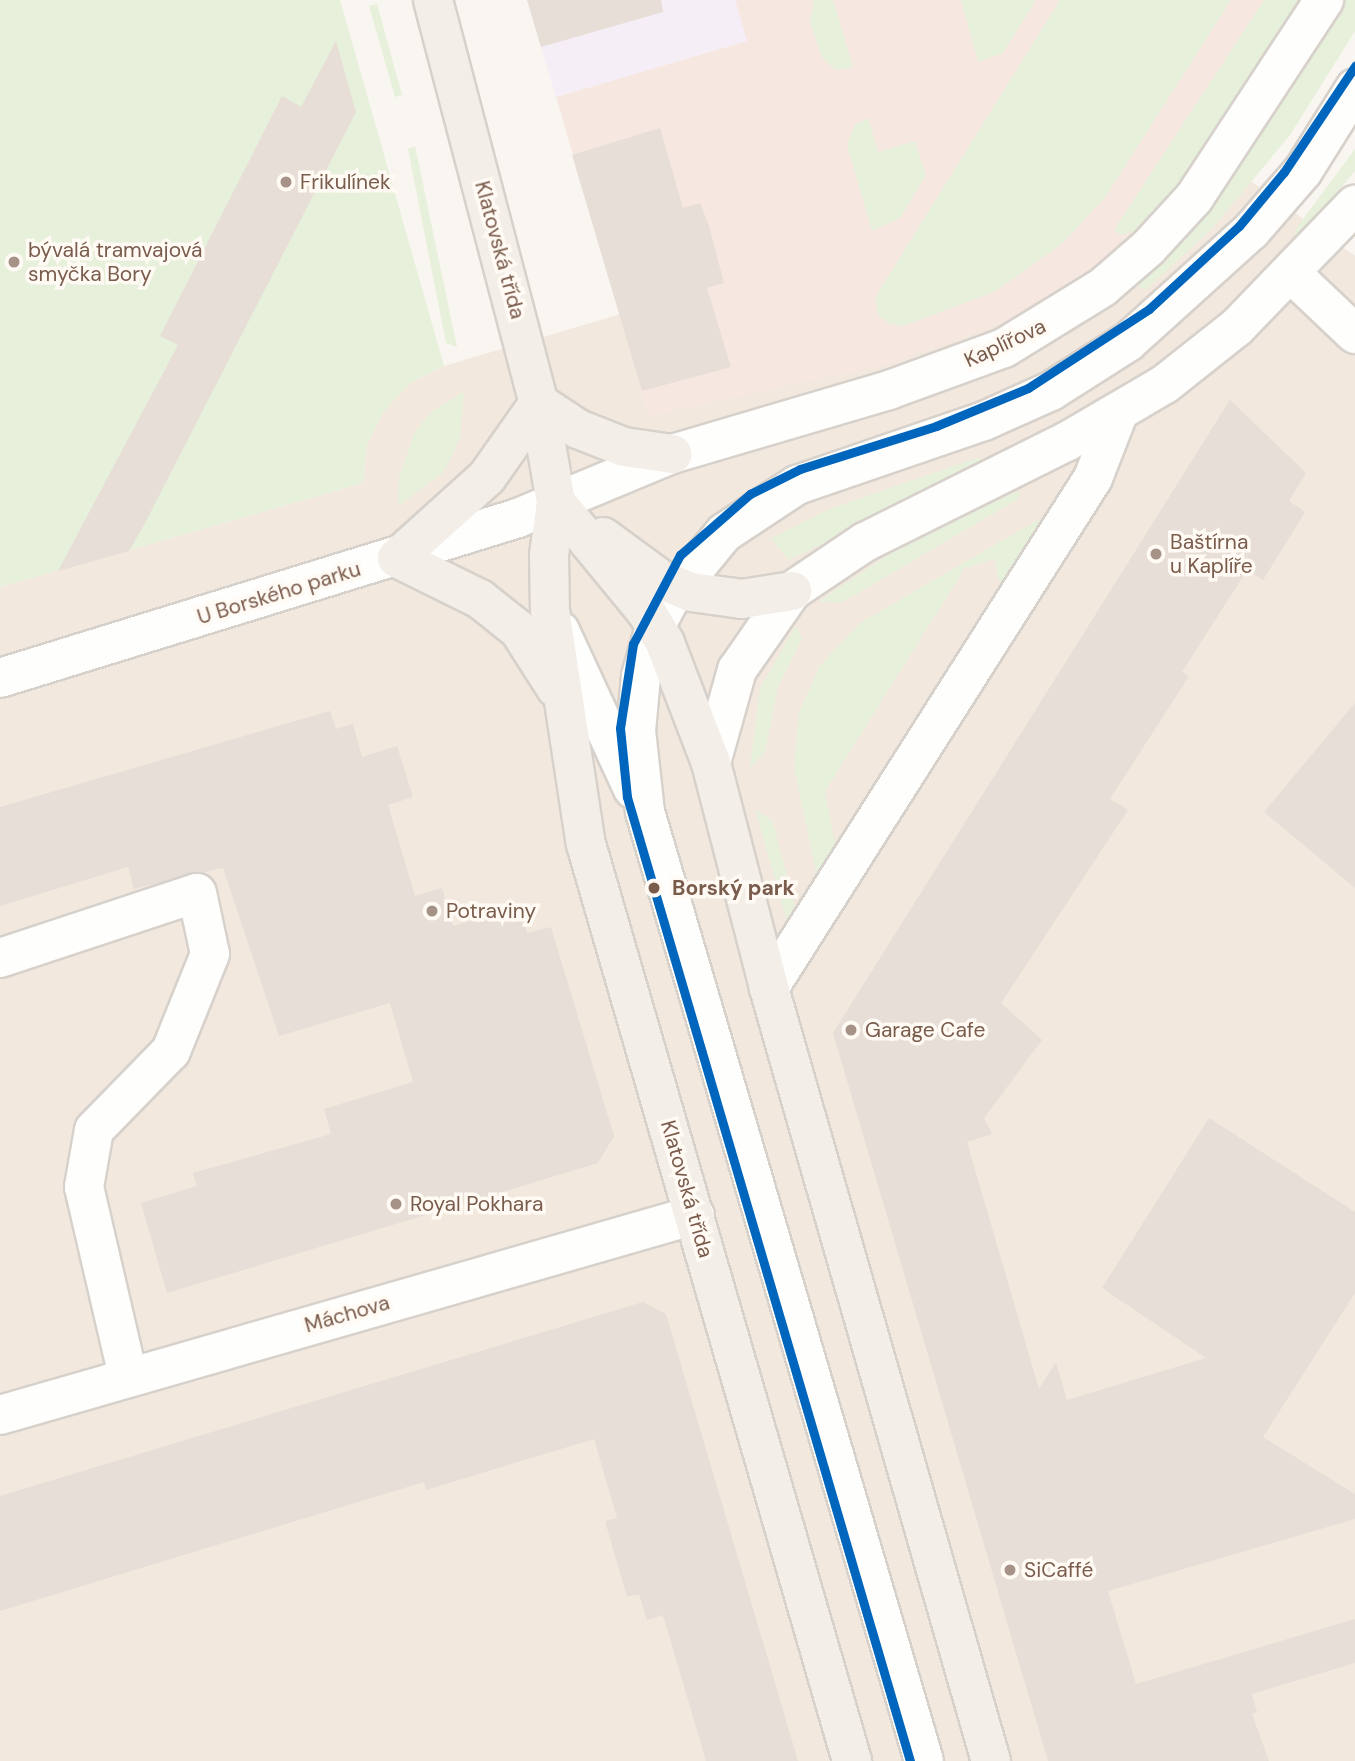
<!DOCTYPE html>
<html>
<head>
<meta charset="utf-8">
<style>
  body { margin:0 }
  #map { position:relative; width:1355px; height:1761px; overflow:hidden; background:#f9f5f0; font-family:"DM Sans",sans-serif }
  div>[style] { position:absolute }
  .residential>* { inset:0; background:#f2e8de }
  .commercial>* { inset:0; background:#f6e8e1 }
  .education>* { inset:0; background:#f6eef6 }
  .green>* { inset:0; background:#e7f0db }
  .building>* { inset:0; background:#e6ded7 }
  .roads { filter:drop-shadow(2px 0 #d7d1cb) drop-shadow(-2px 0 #d7d1cb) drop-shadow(0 2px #d7d1cb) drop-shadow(0 -2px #d7d1cb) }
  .minor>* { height:38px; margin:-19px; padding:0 19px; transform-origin:19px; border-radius:19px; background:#fefefd }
  .major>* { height:38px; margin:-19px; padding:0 19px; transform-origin:19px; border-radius:19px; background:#f3eee8 }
  .tram-1>* { height:9px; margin:-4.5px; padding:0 4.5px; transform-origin:4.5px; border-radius:4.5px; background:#0065bd }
  .dots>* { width:19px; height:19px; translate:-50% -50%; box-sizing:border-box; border:4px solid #fffaf3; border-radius:50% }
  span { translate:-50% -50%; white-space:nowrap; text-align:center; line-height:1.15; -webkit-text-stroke:7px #fffaf3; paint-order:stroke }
  .poi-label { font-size:21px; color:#7a5c4d }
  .left { translate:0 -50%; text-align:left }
  .street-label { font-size:21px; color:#7a5c4d }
  .stop-label { font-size:21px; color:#7a5c4d; font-weight:700 }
</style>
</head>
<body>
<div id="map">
  <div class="residential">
    <div style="clip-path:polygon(1208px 150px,1355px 256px,1355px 1761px,0 1761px,0 587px,363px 483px,367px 445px,384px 411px,410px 383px,444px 366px,621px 314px,649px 416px,1136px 231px)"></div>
  </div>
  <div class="commercial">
    <div style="clip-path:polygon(735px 0,1303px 0,1161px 205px,1091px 270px,1014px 318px,891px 363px,649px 416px,556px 97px,746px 41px)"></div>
  </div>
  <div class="education">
    <div style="clip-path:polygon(527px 0,735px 0,747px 41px,556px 97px)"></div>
  </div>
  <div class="green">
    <div style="clip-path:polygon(0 0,340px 0,444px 366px,410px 383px,384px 411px,367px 445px,363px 483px,0 587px)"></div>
    <div style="clip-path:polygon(814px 0,833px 0,853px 67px,835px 70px,821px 56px,810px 20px)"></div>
    <div style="clip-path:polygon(961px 0,1036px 0,1003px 53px,978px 62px)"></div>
    <div style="clip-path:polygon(1060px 0,1231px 0,1106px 196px,1062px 244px,994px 292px,903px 326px,889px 324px,877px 313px,876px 296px)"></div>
    <div style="clip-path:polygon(1264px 0,1303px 0,1189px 174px,1136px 231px,1121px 235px,1114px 230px)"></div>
    <div style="clip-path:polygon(1343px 0,1355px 0,1355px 31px,1290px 135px,1211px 230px,1145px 290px,1136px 285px,1192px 229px,1226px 184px)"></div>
    <div style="clip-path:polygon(377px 4px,402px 95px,395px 97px,369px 6px)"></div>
    <div style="clip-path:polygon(868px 118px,878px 152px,915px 141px,926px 175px,900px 218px,872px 231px,847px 145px,855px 125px)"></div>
    <div style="clip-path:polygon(415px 146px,457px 347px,446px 343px,408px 149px)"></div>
    <div style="clip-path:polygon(1355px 149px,1355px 171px,1296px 241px,1295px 230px)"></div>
    <div style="clip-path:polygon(464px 391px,460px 436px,452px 457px,442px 473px,398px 506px,399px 478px,414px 434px,430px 413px)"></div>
    <div style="clip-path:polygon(977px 458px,987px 462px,789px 560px,771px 538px,827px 510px)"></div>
    <div style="clip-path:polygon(1020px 490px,1018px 499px,841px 603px,819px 601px,903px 545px)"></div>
    <div style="clip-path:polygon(1041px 518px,1005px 585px,998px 580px,995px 559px,965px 568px,825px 791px,838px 861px,819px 886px,794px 767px,799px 713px,819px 667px,860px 623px)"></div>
    <div style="clip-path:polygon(796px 625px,802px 638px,778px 687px,765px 752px,750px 768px,760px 688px)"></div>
    <div style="clip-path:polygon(755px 809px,772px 820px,799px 920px,788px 924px)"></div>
  </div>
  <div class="building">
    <div style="clip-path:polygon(527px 0,661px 0,663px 12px,541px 47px)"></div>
    <div style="clip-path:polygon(336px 41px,356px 112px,144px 525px,129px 551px,58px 571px,178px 345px,160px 336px,282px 96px,301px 107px)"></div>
    <div style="clip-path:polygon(660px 128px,683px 208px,700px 203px,709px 226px,724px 283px,707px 288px,731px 367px,642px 391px,572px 155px)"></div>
    <div style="clip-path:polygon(1230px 400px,1306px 473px,1289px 501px,1305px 512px,1263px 580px,1247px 570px,1182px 672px,1189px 676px,1110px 799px,1128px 810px,1001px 1003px,1042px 1040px,984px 1118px,992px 1134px,967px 1142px,1039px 1389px,1056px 1362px,1067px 1400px,1206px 1358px,1102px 1288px,1209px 1118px,1355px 1212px,1355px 1293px,1263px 1437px,1355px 1494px,1355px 1519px,1108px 1591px,1136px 1684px,1355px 1619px,1355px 1663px,1252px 1694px,1257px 1712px,1252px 1714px,1269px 1761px,1048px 1761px,833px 1033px)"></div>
    <div style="clip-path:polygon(1355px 703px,1355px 888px,1264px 812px)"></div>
    <div style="clip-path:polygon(330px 711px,336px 729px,353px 724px,362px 757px,397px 746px,413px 797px,388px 805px,415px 896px,442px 888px,453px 926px,520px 906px,527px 933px,551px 927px,614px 1136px,598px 1163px,167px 1293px,141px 1203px,197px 1186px,193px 1173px,331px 1134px,324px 1109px,413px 1082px,390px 1003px,279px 1036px,223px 868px,134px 889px,128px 867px,0 906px,0 807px)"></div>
    <div style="clip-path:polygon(643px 1302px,666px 1314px,798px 1761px,706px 1761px,663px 1615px,647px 1620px,639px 1594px,627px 1597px,605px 1521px,617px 1518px,594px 1439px,426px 1490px,424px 1482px,0 1611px,0 1496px)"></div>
  </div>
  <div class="roads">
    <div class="minor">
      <div style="left:1292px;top:274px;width:87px;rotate:43.6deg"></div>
      <div style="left:560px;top:631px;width:174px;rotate:65.2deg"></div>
      <div style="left:0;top:678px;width:542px;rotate:-17.16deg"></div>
      <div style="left:518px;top:518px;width:167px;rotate:-22.6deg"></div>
      <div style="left:672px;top:454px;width:226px;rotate:-16.4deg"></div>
      <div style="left:889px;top:390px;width:122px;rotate:-20.1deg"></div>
      <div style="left:1004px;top:348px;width:116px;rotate:-31.6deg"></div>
      <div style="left:1103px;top:287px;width:60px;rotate:-40.9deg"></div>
      <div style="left:1148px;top:248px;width:68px;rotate:-47.4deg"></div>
      <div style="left:1194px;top:198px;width:237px;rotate:-56.7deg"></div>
      <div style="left:711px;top:763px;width:97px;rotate:-74.4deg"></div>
      <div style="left:737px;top:670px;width:96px;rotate:-55.2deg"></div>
      <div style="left:792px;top:591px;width:88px;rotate:-33.9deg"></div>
      <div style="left:865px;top:542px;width:225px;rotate:-26.5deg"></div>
      <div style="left:1066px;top:442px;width:115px;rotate:-30.4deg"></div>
      <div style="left:1165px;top:384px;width:92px;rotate:-38.4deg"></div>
      <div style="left:1237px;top:327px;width:170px;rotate:-46deg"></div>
      <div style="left:0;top:958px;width:207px;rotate:-18.3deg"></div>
      <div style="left:197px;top:893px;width:62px;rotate:78deg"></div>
      <div style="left:210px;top:954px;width:105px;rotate:111.9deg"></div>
      <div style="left:171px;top:1051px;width:110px;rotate:134.3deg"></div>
      <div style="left:94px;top:1130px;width:58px;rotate:100deg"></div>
      <div style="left:84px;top:1187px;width:194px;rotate:76.9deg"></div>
      <div style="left:769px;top:988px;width:604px;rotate:-57.57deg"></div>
      <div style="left:1093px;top:478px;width:69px;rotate:-68.7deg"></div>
      <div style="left:0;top:1415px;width:723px;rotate:-16.05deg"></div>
      <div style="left:924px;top:1761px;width:989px;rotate:-106.38deg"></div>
      <div style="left:645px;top:812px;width:81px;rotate:-96.3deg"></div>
      <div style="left:636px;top:731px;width:55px;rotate:-84.8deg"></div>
      <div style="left:641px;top:676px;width:51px;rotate:-74.1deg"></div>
      <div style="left:655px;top:627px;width:32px;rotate:-62deg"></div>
      <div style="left:670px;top:599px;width:85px;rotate:-50.7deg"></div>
      <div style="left:724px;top:533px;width:87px;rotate:-33.3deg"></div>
      <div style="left:797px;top:485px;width:198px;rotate:-18.9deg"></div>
      <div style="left:984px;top:421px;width:73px;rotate:-24.1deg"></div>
      <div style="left:1051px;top:391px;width:91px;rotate:-32.5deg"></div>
      <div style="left:1128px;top:342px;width:166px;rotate:-42.1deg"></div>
      <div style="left:1251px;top:231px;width:79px;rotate:-49.1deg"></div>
      <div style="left:1303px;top:171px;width:98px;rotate:-57.9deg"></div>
    </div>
    <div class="major">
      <div style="left:433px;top:0;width:417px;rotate:75.3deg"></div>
      <div style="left:539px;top:403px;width:100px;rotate:80.3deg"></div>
      <div style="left:556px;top:502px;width:53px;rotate:97.5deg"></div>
      <div style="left:549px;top:555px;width:55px;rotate:89deg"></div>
      <div style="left:550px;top:610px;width:237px;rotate:81.3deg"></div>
      <div style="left:586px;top:844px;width:955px;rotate:73.82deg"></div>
      <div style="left:539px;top:403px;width:47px;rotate:33.7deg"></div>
      <div style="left:578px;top:429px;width:49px;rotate:21.4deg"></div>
      <div style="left:624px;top:447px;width:49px;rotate:8.3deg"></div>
      <div style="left:556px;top:502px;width:141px;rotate:50.5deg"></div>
      <div style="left:646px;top:611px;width:37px;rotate:59deg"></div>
      <div style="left:665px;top:643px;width:129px;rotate:69deg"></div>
      <div style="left:711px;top:763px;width:232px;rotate:75.5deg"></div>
      <div style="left:769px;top:988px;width:804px;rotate:73.98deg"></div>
      <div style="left:603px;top:537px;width:74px;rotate:36.3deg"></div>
      <div style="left:663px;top:581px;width:30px;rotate:21deg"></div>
      <div style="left:691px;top:592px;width:51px;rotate:7.8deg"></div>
      <div style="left:742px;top:599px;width:51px;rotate:-9.1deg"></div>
      <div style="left:397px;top:558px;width:93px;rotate:26.3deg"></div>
      <div style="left:480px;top:599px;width:50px;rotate:38.5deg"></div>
      <div style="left:519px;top:630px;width:69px;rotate:57.5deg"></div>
      <div style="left:397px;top:558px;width:121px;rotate:-42deg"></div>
      <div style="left:487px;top:477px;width:90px;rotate:-54.9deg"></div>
    </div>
  </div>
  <div class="tram-1">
    <div style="left:910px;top:1761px;width:1005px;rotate:-106.36deg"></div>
    <div style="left:627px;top:797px;width:69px;rotate:-95.8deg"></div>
    <div style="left:620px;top:728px;width:85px;rotate:-81.2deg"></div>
    <div style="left:633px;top:644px;width:101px;rotate:-62.2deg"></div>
    <div style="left:680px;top:555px;width:93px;rotate:-41.1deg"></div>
    <div style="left:750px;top:494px;width:56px;rotate:-26.6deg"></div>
    <div style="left:800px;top:469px;width:143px;rotate:-17.5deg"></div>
    <div style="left:936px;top:426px;width:100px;rotate:-22.4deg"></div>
    <div style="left:1028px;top:388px;width:145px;rotate:-33.1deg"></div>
    <div style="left:1149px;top:309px;width:122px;rotate:-42.7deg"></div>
    <div style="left:1239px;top:226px;width:70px;rotate:-50.2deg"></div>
    <div style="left:1284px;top:172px;width:128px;rotate:-56.2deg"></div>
  </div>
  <div class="dots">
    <div style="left:286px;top:182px;background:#a69286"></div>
    <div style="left:14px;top:262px;background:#a69286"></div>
    <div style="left:1156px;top:554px;background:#a69286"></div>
    <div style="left:654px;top:888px;background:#7a5c4d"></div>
    <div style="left:432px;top:911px;background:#a69286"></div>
    <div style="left:851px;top:1030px;background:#a69286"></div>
    <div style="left:396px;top:1204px;background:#a69286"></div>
    <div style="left:1010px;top:1570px;background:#a69286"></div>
  </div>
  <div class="poi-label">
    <span class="left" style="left:300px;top:182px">Frikulínek</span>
    <span class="left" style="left:28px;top:262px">bývalá tramvajová<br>smyčka Bory</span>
    <span class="left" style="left:1170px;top:554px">Baštírna<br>u Kaplíře</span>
    <span class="left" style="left:446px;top:911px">Potraviny</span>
    <span class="left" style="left:865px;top:1030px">Garage Cafe</span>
    <span class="left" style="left:410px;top:1204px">Royal Pokhara</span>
    <span class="left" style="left:1024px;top:1570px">SiCaffé</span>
  </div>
  <div class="street-label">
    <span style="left:500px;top:250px;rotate:75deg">Klatovská třída</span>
    <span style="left:1005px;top:343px;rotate:-25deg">Kaplířova</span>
    <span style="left:279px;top:593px;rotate:-17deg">U Borského parku</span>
    <span style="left:687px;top:1189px;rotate:74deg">Klatovská třída</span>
    <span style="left:347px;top:1314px;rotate:-16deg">Máchova</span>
  </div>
  <div class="stop-label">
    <span class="left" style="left:672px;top:888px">Borský park</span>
  </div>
</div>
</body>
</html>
